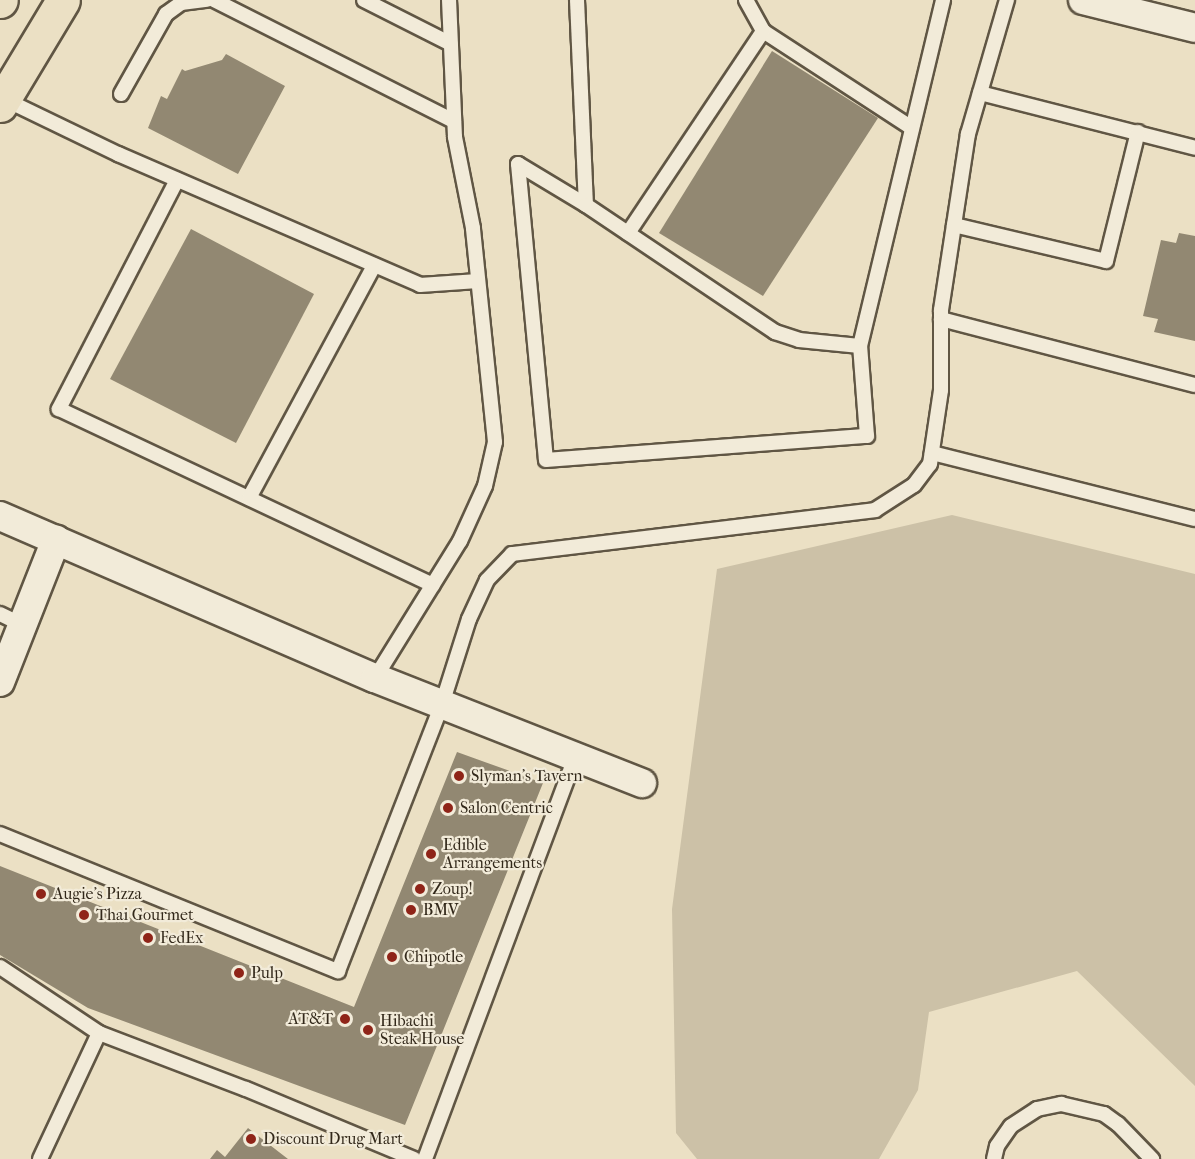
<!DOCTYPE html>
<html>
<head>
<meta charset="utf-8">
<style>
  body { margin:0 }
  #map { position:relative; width:1195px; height:1159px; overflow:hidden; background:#ebe0c4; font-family:"IM FELL French Canon",serif }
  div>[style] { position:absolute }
  .green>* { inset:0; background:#ccc1a7 }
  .building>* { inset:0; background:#928872 }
  .roads { filter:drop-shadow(2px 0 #605644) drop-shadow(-2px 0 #605644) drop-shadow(0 2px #605644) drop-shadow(0 -2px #605644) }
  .service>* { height:14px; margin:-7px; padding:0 7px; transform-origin:7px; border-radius:7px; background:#f2ebd9 }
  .minor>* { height:28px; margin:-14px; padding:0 14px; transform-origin:14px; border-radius:14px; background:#f2ebd9 }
  .primary>* { height:33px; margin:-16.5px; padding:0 16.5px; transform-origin:16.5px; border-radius:16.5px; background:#ebe0c4 }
  .dots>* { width:16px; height:16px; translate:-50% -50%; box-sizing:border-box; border:3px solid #f2ebd9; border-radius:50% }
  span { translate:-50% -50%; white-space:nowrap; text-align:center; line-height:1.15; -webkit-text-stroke:4.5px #f2ebd9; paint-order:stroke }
  .poi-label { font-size:16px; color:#32281a }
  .left { translate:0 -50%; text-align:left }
  .right { translate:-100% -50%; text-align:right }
</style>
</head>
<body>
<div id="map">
  <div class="green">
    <div style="clip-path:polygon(952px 515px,1195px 574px,1195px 1086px,1077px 971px,929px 1012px,918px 1090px,879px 1159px,697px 1159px,676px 1133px,672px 909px,717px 569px)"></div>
  </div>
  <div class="building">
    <div style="clip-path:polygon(772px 51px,878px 118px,763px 296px,659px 233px)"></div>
    <div style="clip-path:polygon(226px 54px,285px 86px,238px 174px,148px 128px,161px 96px,167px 99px,182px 69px,185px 71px,222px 60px)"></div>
    <div style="clip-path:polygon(191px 229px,314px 294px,236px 443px,110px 379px)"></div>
    <div style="clip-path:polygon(1179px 233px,1195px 236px,1195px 341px,1154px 332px,1158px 319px,1143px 316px,1161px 240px,1176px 243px)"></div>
    <div style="clip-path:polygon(457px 752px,543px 783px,405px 1125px,88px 1008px,0 955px,0 866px,354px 1007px)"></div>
    <div style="clip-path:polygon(248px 1128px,288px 1159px,210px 1159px,217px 1150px,225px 1157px)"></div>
  </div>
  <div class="roads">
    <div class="service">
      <div style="left:214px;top:0;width:269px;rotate:26.8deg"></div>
      <div style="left:364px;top:0;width:97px;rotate:26.8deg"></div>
      <div style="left:577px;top:0;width:205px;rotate:87.5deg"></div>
      <div style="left:746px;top:0;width:35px;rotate:61deg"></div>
      <div style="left:763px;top:31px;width:178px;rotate:33.1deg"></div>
      <div style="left:980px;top:93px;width:222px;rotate:14.3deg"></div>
      <div style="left:121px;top:94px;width:92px;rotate:-60.6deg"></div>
      <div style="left:166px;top:14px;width:19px;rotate:-36deg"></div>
      <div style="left:181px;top:3px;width:26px;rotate:-7deg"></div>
      <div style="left:4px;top:99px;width:127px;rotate:25.8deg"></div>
      <div style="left:118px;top:154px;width:329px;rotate:23.4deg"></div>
      <div style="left:420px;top:285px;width:58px;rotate:-3.9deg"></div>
      <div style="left:518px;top:164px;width:297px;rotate:84.6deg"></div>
      <div style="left:546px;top:460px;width:322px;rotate:-4.3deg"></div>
      <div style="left:867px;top:436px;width:90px;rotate:-94.4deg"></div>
      <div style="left:860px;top:346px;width:356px;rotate:-76.5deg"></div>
      <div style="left:518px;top:164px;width:79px;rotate:31.1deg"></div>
      <div style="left:586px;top:205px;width:228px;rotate:33.9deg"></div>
      <div style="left:775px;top:332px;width:25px;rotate:18deg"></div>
      <div style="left:799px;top:340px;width:61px;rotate:5.6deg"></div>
      <div style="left:177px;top:180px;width:258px;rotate:117.3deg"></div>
      <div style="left:59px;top:409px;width:413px;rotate:25.2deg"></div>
      <div style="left:954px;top:225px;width:156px;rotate:13.3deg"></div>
      <div style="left:1106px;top:261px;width:133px;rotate:-76.1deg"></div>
      <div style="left:628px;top:233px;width:243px;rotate:-56.2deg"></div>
      <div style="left:941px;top:319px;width:262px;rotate:14.6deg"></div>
      <div style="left:932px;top:453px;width:271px;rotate:14.1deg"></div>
      <div style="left:249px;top:498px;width:264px;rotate:-61.7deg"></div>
      <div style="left:0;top:614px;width:25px;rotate:26deg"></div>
      <div style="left:375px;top:678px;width:161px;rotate:-58.2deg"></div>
      <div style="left:460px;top:541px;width:60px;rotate:-65.6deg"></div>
      <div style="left:485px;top:486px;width:45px;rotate:-77.2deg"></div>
      <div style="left:495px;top:442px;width:215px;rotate:-95.9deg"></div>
      <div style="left:473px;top:228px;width:93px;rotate:-101.2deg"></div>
      <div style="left:455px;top:137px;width:137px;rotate:-92.5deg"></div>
      <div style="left:0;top:834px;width:365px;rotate:22.1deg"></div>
      <div style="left:338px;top:971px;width:287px;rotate:-68.7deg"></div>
      <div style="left:442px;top:704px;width:89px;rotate:-72.4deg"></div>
      <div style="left:469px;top:619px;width:43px;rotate:-65.2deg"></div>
      <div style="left:487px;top:580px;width:36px;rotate:-46deg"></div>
      <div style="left:512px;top:554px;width:366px;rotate:-6.9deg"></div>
      <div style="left:875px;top:510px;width:46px;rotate:-32.7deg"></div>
      <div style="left:914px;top:485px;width:26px;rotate:-53deg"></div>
      <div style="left:930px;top:464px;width:75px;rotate:-81.5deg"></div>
      <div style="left:941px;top:390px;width:80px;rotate:-90deg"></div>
      <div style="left:941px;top:310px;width:178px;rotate:-81.3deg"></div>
      <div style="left:968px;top:134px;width:140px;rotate:-73.8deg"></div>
      <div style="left:0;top:967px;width:119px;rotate:33.7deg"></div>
      <div style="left:99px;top:1033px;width:157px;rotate:20.9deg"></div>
      <div style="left:246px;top:1089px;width:182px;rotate:22.6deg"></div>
      <div style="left:40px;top:1159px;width:139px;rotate:-64.9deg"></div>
      <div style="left:425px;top:1159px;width:428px;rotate:-69.5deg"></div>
      <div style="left:994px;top:1159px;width:13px;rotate:-77deg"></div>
      <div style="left:997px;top:1146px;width:24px;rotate:-55deg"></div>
      <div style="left:1011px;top:1126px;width:31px;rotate:-33deg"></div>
      <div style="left:1037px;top:1109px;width:25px;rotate:-12deg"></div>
      <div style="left:1061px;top:1104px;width:44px;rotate:13.1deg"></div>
      <div style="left:1104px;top:1114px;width:17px;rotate:36deg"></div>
      <div style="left:1118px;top:1124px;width:49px;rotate:45.8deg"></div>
    </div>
    <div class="minor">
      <div style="left:1083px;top:0;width:115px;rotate:14deg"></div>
      <div style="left:0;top:516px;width:408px;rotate:23.4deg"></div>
      <div style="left:375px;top:678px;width:287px;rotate:21.5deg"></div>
      <div style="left:0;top:682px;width:153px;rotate:-68.5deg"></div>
    </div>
    <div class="primary">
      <div style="left:0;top:1px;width:1px;rotate:-45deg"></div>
      <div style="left:0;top:105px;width:122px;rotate:-59deg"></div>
    </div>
  </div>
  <div class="dots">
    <div style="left:459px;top:776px;background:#8f2418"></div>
    <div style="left:448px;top:808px;background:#8f2418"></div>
    <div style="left:431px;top:854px;background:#8f2418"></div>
    <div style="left:420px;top:889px;background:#8f2418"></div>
    <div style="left:41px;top:894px;background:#8f2418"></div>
    <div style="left:411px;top:910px;background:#8f2418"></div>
    <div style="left:84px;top:915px;background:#8f2418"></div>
    <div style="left:148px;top:938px;background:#8f2418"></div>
    <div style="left:392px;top:957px;background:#8f2418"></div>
    <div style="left:239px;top:973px;background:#8f2418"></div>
    <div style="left:345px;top:1019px;background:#8f2418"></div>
    <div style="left:368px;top:1030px;background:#8f2418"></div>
    <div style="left:251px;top:1139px;background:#8f2418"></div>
  </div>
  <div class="poi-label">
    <span class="left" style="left:471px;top:776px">Slyman's Tavern</span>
    <span class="left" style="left:460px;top:808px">Salon Centric</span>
    <span class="left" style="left:443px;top:854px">Edible<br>Arrangements</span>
    <span class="left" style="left:432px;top:889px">Zoup!</span>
    <span class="left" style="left:53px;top:894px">Augie's Pizza</span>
    <span class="left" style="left:423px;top:910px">BMV</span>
    <span class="left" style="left:96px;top:915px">Thai Gourmet</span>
    <span class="left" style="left:160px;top:938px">FedEx</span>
    <span class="left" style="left:404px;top:957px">Chipotle</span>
    <span class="left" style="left:251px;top:973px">Pulp</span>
    <span class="right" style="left:333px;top:1019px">AT&amp;T</span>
    <span class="left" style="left:380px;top:1030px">Hibachi<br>Steak House</span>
    <span class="left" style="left:263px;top:1139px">Discount Drug Mart</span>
  </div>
</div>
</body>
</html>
